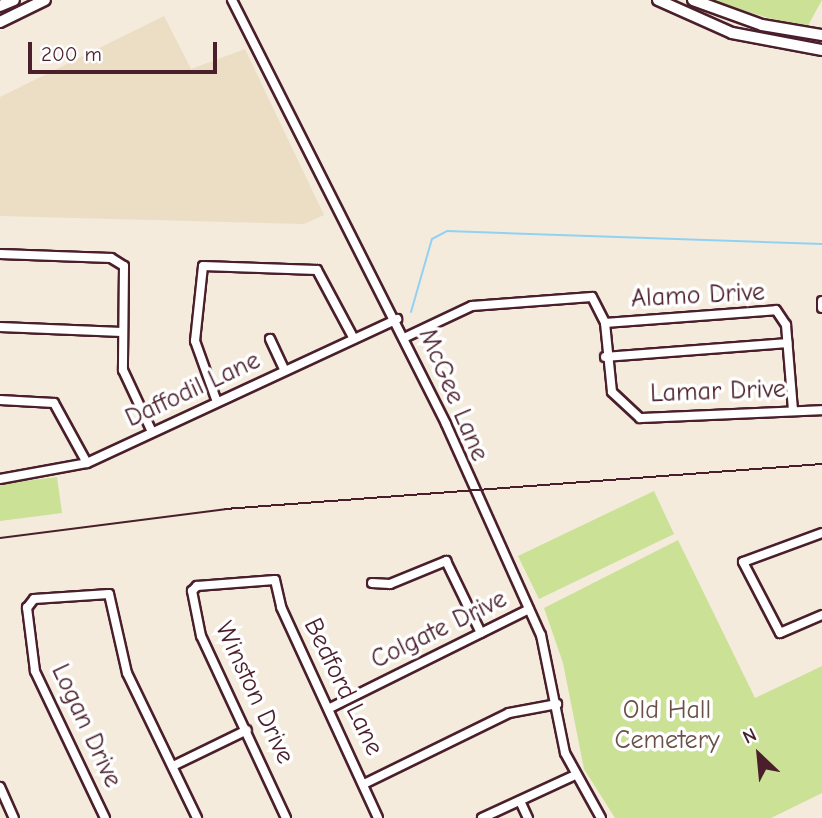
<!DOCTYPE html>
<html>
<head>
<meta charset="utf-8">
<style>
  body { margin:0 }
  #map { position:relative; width:822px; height:818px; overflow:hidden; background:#f4ebdd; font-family:"Comic Neue",sans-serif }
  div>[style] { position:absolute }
  .built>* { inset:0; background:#ecddc5 }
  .green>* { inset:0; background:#cbe196 }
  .stream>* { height:2px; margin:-1px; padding:0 1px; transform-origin:1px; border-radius:1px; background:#91d2f2 }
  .roads { filter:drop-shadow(2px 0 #4a1f2b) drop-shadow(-2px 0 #4a1f2b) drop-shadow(0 2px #4a1f2b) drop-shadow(0 -2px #4a1f2b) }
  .minor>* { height:8px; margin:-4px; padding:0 4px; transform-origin:4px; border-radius:4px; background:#fff }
  .major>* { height:10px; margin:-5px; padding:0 5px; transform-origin:5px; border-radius:5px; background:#fff }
  .rail>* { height:2px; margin:-1px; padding:0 1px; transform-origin:1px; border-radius:1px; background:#4a1f2b }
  span { translate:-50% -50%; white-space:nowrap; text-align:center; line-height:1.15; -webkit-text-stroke:7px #fff; paint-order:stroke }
  .street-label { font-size:26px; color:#4a1f2b }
  .park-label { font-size:26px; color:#6a5046 }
  .north { position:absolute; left:724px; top:720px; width:70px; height:70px; -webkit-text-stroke:5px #fff; paint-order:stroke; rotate:334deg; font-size:19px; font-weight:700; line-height:28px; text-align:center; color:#4a1f2b }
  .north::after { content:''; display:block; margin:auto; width:24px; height:32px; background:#4a1f2b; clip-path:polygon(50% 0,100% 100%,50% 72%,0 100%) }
  .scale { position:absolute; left:28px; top:42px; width:189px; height:32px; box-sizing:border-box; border:4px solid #4a1f2b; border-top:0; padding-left:9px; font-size:21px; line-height:24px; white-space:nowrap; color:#4a1f2b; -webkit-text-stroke:5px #fff; paint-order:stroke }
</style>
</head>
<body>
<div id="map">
  <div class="built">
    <div style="clip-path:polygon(164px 16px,191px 69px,245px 49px,324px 215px,304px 224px,0 216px,0 97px)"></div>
  </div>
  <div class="green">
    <div style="clip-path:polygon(708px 0,822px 0,806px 29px)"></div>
    <div style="clip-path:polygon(57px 477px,62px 513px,0 521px,0 484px)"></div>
    <div style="clip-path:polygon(654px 491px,674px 534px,539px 599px,518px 556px)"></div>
    <div style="clip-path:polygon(678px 540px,755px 698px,822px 666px,822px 793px,771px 818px,615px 818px,584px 769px,563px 663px,544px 608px)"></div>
  </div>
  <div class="stream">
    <div style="left:411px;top:312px;width:76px;rotate:-74deg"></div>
    <div style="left:432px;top:239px;width:17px;rotate:-28deg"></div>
    <div style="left:447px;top:231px;width:375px;rotate:2deg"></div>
  </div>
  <div class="roads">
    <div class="minor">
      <div style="left:232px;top:0;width:475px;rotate:63.2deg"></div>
      <div style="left:446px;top:424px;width:231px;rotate:65.8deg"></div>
      <div style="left:541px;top:635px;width:120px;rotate:78.5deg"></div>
      <div style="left:565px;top:753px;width:74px;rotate:61deg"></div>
      <div style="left:0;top:254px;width:111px;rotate:2.1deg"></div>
      <div style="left:111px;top:258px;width:15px;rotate:32deg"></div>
      <div style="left:124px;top:266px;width:104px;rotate:90.6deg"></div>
      <div style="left:123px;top:370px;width:68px;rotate:64.9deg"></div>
      <div style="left:822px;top:301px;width:7px;rotate:90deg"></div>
      <div style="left:605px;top:323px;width:171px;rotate:-4.3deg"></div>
      <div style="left:776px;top:310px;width:18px;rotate:56deg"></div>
      <div style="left:786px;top:325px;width:85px;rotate:85.3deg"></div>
      <div style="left:0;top:327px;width:122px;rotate:2.3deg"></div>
      <div style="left:406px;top:337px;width:73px;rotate:-25.2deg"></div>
      <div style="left:472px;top:306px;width:120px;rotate:-4.3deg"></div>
      <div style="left:592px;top:297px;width:29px;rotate:63deg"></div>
      <div style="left:605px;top:323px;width:69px;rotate:84.2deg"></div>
      <div style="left:612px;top:392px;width:38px;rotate:43deg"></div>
      <div style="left:640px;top:418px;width:182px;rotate:-2.5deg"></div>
      <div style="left:270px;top:339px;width:35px;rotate:65deg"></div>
      <div style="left:605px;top:357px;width:183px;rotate:-4.4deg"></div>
      <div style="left:0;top:400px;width:54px;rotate:3.2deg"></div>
      <div style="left:54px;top:403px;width:68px;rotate:61.2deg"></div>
      <div style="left:217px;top:402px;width:65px;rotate:-109.8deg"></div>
      <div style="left:195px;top:341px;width:75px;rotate:-83.9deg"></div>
      <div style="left:203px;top:266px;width:114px;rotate:2deg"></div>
      <div style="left:317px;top:270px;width:78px;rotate:61.8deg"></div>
      <div style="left:0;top:479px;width:88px;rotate:-10.4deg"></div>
      <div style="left:87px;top:463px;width:342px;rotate:-24.9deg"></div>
      <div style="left:822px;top:533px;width:84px;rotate:159.8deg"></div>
      <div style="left:743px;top:562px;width:80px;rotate:62.5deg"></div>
      <div style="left:780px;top:633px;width:46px;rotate:-23.2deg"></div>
      <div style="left:372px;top:583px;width:18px;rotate:3deg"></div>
      <div style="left:390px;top:584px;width:61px;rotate:-22.3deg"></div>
      <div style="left:446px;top:561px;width:80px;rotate:64.1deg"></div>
      <div style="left:330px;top:708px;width:222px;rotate:-26.4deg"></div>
      <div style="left:173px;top:766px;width:82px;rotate:-25.9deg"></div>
      <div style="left:366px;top:783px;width:159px;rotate:-26.1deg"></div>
      <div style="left:509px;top:713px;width:49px;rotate:-10.6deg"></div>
      <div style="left:0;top:787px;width:34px;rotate:66deg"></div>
      <div style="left:520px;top:801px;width:19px;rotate:65deg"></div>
      <div style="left:105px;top:818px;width:163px;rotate:-115.5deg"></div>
      <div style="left:35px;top:671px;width:64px;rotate:-97.2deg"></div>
      <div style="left:27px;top:608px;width:11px;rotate:-52deg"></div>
      <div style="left:34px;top:599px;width:75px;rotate:-3.8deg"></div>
      <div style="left:109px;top:594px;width:81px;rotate:77.2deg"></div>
      <div style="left:127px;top:673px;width:161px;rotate:64.2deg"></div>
      <div style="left:286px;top:818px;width:201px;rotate:-115deg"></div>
      <div style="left:201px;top:636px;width:46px;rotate:-101.3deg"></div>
      <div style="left:192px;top:591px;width:7px;rotate:-45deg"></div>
      <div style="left:197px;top:586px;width:78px;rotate:-4.4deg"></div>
      <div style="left:275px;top:580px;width:28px;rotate:77deg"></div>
      <div style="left:281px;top:607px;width:232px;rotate:65.3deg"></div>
      <div style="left:482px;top:818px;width:100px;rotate:-24.8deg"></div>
    </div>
    <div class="major">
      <div style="left:658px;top:0;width:81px;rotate:24deg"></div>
      <div style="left:732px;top:33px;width:92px;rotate:10.7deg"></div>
      <div style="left:693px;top:0;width:73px;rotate:19.9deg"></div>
      <div style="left:762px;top:25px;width:61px;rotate:9.5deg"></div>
      <div style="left:0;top:6px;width:15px;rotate:-23deg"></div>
      <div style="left:0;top:22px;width:50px;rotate:-26.1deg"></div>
    </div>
  </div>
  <div class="rail">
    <div style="left:0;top:538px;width:227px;rotate:-7.3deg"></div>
    <div style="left:225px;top:509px;width:599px;rotate:-4.31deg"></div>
  </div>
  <div class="street-label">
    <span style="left:698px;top:296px;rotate:-3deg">Alamo Drive</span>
    <span style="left:193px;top:390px;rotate:-25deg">Daffodil Lane</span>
    <span style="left:718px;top:392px;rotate:-2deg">Lamar Drive</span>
    <span style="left:453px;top:395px;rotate:67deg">McGee Lane</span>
    <span style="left:439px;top:630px;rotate:-26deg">Colgate Drive</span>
    <span style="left:343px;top:687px;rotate:64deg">Bedford Lane</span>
    <span style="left:254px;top:693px;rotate:65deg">Winston Drive</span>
    <span style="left:86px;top:726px;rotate:65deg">Logan Drive</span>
  </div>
  <div class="park-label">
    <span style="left:667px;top:726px">Old Hall<br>Cemetery</span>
  </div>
  <div class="north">N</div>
  <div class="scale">200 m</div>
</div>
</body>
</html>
